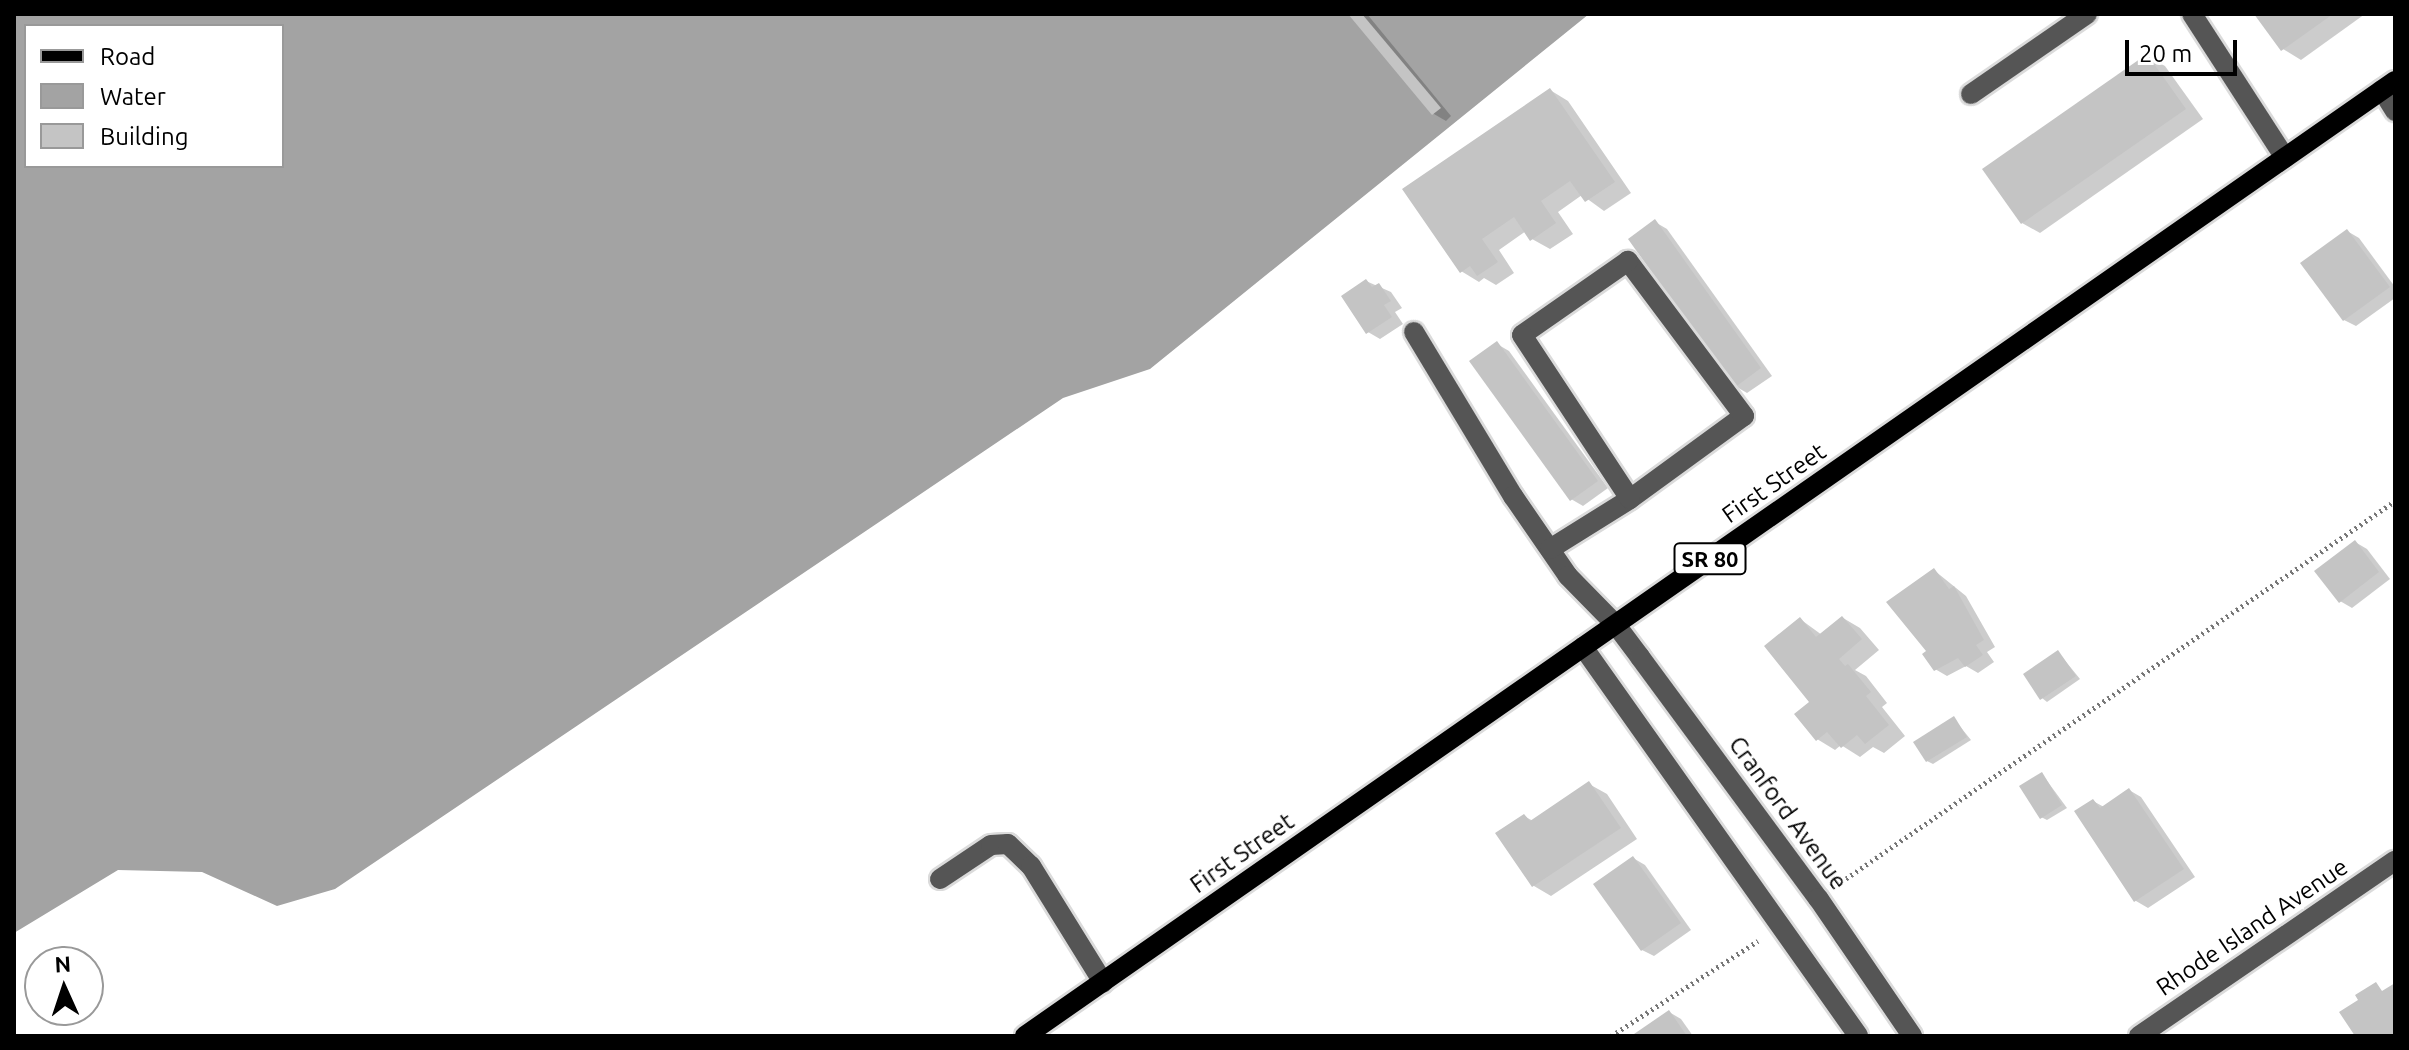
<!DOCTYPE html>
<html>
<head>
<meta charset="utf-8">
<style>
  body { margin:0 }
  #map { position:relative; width:2409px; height:1050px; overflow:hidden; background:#fff; font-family:Ubuntu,sans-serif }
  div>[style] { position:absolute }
  .water>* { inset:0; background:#a3a3a3 }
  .shadow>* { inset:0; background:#0003 }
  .building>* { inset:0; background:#c4c4c4 }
  .path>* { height:5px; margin-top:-2.5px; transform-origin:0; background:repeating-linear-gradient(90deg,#777 0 2px,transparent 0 6px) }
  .roads { filter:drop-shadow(2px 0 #dbdbdb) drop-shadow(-2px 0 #dbdbdb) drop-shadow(0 2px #dbdbdb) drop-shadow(0 -2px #dbdbdb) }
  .minor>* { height:20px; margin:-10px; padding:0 10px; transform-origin:10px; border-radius:10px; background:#555 }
  .major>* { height:20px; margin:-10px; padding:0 10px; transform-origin:10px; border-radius:10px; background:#000 }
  span { translate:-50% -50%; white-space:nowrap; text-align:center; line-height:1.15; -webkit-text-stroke:7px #fff; paint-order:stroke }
  .shield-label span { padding:2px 6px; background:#fff; border:2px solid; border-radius:6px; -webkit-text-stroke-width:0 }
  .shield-label { font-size:22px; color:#000; font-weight:700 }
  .street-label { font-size:24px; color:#000 }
  .frame { position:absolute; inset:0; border:16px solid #000; pointer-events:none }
  .legend { position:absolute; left:24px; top:24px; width:260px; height:144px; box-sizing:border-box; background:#fff; border:2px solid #999; margin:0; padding:10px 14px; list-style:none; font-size:24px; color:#000 }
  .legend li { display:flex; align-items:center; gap:16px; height:40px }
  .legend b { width:40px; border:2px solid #999 }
  .north { position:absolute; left:24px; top:946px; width:80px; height:80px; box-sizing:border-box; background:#fff; border:2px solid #999; border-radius:50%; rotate:357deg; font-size:22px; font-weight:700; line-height:32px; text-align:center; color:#000 }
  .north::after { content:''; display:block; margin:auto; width:28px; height:36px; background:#000; clip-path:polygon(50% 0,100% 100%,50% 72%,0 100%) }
  .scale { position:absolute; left:2125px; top:40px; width:112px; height:36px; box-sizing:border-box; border:4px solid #000; border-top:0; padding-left:10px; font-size:24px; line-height:28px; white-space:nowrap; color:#000; -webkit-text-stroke:6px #fff; paint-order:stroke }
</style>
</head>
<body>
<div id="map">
  <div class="water">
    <div style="clip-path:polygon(evenodd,14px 14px,1589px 14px,1150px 369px,1063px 398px,335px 889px,277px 906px,202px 872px,118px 870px,14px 933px,14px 14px,26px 26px,282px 26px,282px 166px,26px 166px,26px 26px)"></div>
  </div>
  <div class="shadow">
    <div style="clip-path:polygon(1350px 14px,1367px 14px,1451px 116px,1446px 121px,1434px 114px)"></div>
    <div style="clip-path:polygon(2257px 14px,2365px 14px,2301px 60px,2283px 49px)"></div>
    <div style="clip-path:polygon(2147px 56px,2165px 66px,2203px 119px,2040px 233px,2022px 223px)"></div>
    <div style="clip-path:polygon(1550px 90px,1568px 101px,1631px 193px,1604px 211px,1582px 195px,1558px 212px,1573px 234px,1550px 249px,1532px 239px,1526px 231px,1499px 250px,1514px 273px,1496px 285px,1484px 278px,1479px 282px,1461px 271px)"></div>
    <div style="clip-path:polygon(1655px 222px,1667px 229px,1772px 376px,1747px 393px,1735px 386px)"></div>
    <div style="clip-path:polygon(2347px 231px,2359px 238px,2395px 287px,2395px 298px,2356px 326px,2344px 320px)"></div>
    <div style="clip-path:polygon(1366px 281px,1391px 292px,1402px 308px,1395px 312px,1403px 324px,1380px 339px,1368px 332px)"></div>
    <div style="clip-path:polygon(1497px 344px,1509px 351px,1608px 488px,1583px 506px,1571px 499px)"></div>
    <div style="clip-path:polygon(2355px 542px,2367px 549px,2390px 579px,2352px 608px,2340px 601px)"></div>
    <div style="clip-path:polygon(1935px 571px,1966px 596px,1995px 647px,1987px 652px,1994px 662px,1978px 673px,1966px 666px,1947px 676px,1935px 669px,1929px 651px)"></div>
    <div style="clip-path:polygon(1843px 618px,1860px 628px,1879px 650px,1855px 670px,1866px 676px,1887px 703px,1882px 707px,1905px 736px,1884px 753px,1873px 747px,1860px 757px,1841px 745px,1835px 750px,1817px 739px,1800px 619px,1822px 635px)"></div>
    <div style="clip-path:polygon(2058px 652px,2080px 679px,2047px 702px,2042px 698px)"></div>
    <div style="clip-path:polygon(1954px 719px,1971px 740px,1933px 764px,1927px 761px)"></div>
    <div style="clip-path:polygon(2042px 774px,2067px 808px,2047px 820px,2041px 817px)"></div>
    <div style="clip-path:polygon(1589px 784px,1607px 794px,1637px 839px,1551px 896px,1534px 886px,1524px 816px,1533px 821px)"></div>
    <div style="clip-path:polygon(2129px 790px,2141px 797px,2195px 877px,2148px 908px,2136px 901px,2093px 801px,2104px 807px)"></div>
    <div style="clip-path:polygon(1633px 858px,1645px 865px,1691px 930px,1654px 956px,1642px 950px)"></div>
    <div style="clip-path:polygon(1669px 1012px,1681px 1019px,1693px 1036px,1638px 1036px)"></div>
  </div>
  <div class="building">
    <div style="clip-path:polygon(1348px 14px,1362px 14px,1441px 108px,1432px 115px)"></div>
    <div style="clip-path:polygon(2254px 14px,2333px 14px,2281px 51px)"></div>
    <div style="clip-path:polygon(2147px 54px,2186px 109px,2021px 224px,1982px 169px)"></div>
    <div style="clip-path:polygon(1550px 88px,1615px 182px,1585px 202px,1570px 181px,1541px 201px,1556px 223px,1530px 241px,1514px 217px,1482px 239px,1498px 262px,1477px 276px,1470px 266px,1460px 273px,1402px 189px)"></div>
    <div style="clip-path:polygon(1655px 219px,1761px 368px,1734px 388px,1628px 239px)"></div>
    <div style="clip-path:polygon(2347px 229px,2390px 287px,2343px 321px,2300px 263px)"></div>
    <div style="clip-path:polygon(1366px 279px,1372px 287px,1379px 283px,1391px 301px,1384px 305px,1392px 317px,1366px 334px,1341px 296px)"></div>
    <div style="clip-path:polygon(1497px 341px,1598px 481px,1570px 501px,1469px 361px)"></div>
    <div style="clip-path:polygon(2355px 540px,2379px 572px,2339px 603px,2314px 571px)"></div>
    <div style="clip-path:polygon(1934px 568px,1949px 589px,1954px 586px,1984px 640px,1976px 645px,1983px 655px,1965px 667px,1958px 658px,1934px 671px,1922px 654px,1926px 651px,1886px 602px)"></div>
    <div style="clip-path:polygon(1842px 616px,1862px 639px,1839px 659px,1845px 666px,1848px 664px,1871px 692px,1866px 696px,1889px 725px,1865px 744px,1857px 735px,1841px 748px,1827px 732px,1816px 741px,1794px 714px,1809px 702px,1764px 646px,1800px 617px,1816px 637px)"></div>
    <div style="clip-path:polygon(2058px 650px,2076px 676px,2040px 700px,2023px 674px)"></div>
    <div style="clip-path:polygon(1954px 716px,1967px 737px,1926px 762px,1913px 742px)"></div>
    <div style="clip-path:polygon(2042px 772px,2062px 805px,2040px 819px,2019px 786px)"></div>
    <div style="clip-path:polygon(1589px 781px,1621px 828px,1532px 887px,1495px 833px,1524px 814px,1530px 821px)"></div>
    <div style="clip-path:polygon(2129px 788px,2184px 869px,2134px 902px,2074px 811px,2093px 799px,2100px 808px)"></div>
    <div style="clip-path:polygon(1633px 856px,1681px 923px,1641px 951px,1593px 884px)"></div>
    <div style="clip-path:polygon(2376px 982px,2382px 991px,2395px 983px,2395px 1036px,2355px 1036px,2339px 1012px,2358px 1000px,2355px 995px)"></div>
    <div style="clip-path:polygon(1669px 1010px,1687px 1036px,1635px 1036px,1634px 1034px)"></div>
  </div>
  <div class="path">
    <div style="left:1841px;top:882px;width:672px;rotate:-34.52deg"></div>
    <div style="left:1611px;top:1036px;width:175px;rotate:-32.9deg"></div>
  </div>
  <div class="roads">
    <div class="minor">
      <div style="left:2192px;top:14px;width:171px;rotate:57.1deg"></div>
      <div style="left:2382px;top:90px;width:25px;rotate:58deg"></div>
      <div style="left:1971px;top:94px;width:141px;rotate:-34.6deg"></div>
      <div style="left:1414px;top:332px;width:192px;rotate:58.9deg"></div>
      <div style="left:1513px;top:496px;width:97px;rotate:55.5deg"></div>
      <div style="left:1568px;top:576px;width:69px;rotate:45.6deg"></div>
      <div style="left:1616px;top:625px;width:40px;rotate:53deg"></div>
      <div style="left:1640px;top:657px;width:300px;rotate:53.6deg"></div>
      <div style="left:1818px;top:898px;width:167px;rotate:55.7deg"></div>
      <div style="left:1550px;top:549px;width:94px;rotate:-32deg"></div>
      <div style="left:1630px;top:499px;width:141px;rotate:-36.1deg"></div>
      <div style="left:1744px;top:416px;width:194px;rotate:-126.8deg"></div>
      <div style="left:1628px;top:261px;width:129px;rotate:145.1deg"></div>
      <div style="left:1522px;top:335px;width:196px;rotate:56.6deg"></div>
      <div style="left:1583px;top:647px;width:476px;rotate:54.7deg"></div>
      <div style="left:940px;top:879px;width:61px;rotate:-33.7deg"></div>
      <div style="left:991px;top:845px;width:17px;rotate:-3deg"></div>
      <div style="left:1008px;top:844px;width:32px;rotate:44deg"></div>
      <div style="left:1031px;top:866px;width:137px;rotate:58.2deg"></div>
      <div style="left:2139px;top:1036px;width:310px;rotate:-34.4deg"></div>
    </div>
    <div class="major">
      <div style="left:1025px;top:1036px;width:1670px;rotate:-34.88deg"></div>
    </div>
  </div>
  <div class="shield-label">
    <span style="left:1710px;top:559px">SR 80</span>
  </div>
  <div class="street-label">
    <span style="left:1774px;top:483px;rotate:-35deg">First Street</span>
    <span style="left:1788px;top:813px;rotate:54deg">Cranford Avenue</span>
    <span style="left:1242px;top:853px;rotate:-35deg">First Street</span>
    <span style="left:2252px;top:927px;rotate:-34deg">Rhode Island Avenue</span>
  </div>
  <div class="frame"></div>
  <ul class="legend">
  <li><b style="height:10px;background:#000"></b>Road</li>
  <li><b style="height:22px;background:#a3a3a3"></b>Water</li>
  <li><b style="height:22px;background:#c4c4c4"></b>Building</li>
  </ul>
  <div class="north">N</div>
  <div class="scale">20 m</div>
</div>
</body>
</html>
